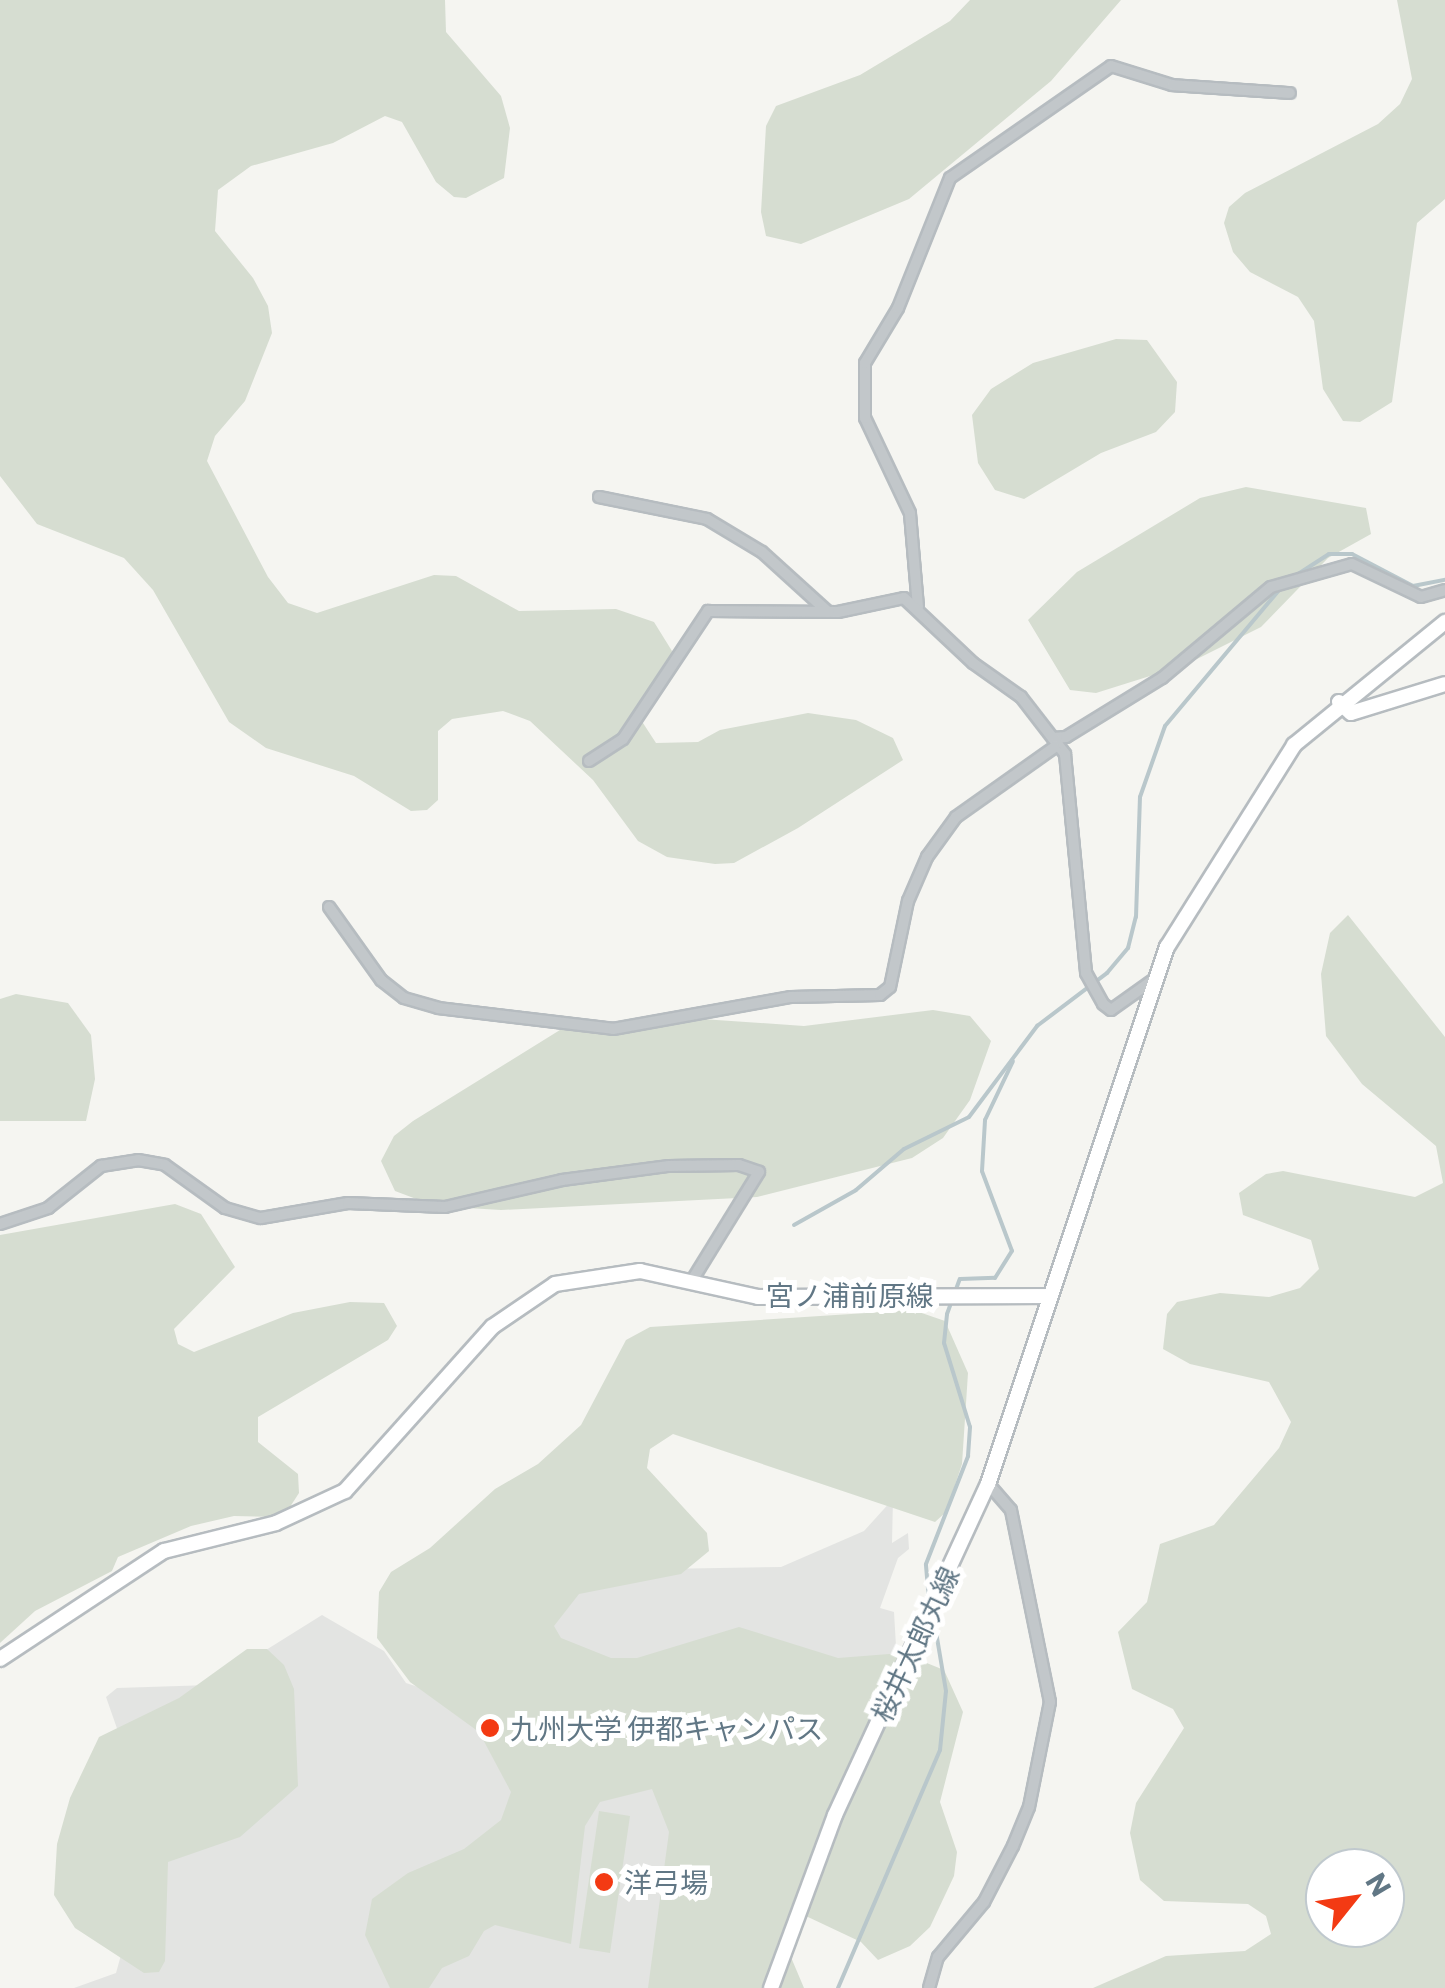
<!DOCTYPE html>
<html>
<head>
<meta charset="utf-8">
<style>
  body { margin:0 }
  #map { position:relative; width:1445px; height:1988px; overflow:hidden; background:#f5f5f1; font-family:Commissioner,"Noto Sans JP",sans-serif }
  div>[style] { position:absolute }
  .built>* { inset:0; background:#e3e4e2 }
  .green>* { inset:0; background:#d6ddd1 }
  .stream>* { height:4px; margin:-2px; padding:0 2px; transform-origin:2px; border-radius:2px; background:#b9c7cb }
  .roads { filter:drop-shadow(2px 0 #b6bcc0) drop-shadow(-2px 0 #b6bcc0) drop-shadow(0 2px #b6bcc0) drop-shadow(0 -2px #b6bcc0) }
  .minor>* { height:10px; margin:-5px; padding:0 5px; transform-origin:5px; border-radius:5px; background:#c2c7ca }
  .secondary>* { height:14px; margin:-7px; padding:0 7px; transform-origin:7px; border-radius:7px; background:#fff }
  .dots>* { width:28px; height:28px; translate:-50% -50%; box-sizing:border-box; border:5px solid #fff; border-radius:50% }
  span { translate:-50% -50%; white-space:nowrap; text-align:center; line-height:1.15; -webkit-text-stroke:10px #fff; paint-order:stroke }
  .street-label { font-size:28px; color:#617785 }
  .poi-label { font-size:28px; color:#617785 }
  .left { translate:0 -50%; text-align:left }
  .north { position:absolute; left:1305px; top:1848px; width:100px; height:100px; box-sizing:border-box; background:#fff; border:2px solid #c0c9ce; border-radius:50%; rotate:60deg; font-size:28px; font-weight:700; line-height:40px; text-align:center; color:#617785 }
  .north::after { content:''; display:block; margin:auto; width:35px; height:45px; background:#f33a13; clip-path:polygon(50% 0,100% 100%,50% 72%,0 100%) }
</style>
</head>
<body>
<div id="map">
  <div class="built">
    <div style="clip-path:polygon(893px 1499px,892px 1543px,908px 1533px,909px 1549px,898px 1558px,880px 1608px,894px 1612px,897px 1663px,855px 1748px,762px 1988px,74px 1988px,116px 1973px,121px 1955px,120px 1737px,106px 1697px,117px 1688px,210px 1685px,322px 1615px,384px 1651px,406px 1683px,464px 1702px,485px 1609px,660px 1569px,781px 1567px,864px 1531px)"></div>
  </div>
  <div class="green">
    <div style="clip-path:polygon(0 0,445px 0,446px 32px,501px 96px,510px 128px,504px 178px,466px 198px,454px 197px,436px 182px,402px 122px,385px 116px,333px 143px,251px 166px,218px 190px,215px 231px,253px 278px,268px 306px,272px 333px,245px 401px,215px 436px,207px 461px,268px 577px,288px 603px,317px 613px,434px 575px,456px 576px,519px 611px,616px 609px,654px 622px,672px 651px,665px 682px,641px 720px,656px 743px,698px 742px,720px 730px,808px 713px,856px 720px,893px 738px,903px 760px,798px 828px,734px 863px,715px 864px,667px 857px,638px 841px,593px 780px,530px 721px,503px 711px,452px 719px,438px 731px,438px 800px,427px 810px,411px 811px,354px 776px,266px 748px,229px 722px,153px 590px,124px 558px,37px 524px,0 476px)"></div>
    <div style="clip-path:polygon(970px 0,1121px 0,1051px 81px,909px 199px,801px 244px,766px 236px,761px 212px,766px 126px,776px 106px,860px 75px,950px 21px)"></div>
    <div style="clip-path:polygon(1397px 0,1445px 0,1445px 199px,1417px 223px,1392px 402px,1360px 422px,1343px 421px,1323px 389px,1314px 321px,1298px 297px,1250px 272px,1233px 252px,1224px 223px,1229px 207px,1245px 193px,1378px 124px,1400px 104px,1412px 79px)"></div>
    <div style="clip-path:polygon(1116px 339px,1147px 340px,1177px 382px,1175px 412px,1156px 432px,1101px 453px,1024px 499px,995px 490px,978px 463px,972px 415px,991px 389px,1033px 363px)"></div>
    <div style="clip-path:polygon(1246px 487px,1366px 508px,1371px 534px,1328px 558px,1261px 627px,1185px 665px,1096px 693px,1070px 690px,1028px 620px,1077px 572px,1200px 498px)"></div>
    <div style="clip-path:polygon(evenodd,1348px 915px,1445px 1037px,1445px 1988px,1093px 1988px,1166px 1956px,1245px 1951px,1271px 1934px,1266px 1916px,1248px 1904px,1164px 1901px,1140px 1880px,1130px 1833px,1136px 1803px,1184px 1728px,1173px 1709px,1132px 1689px,1118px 1632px,1147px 1602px,1160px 1544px,1214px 1525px,1279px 1448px,1291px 1422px,1269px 1382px,1190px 1364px,1163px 1349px,1167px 1314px,1177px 1302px,1220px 1293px,1269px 1297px,1300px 1288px,1319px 1269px,1311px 1240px,1243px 1215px,1239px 1193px,1266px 1174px,1283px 1171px,1415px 1197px,1443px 1183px,1436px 1146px,1362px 1084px,1326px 1036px,1321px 974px,1330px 933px,1348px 915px,1325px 1868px,1385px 1868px,1385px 1928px,1325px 1928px,1325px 1868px)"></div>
    <div style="clip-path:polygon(16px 994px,68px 1003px,91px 1035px,95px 1079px,86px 1121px,0 1121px,0 999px)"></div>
    <div style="clip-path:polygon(933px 1010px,970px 1016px,991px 1041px,970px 1100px,943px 1138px,912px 1158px,757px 1197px,501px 1210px,435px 1206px,395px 1191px,381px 1161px,394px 1136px,413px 1121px,568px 1025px,702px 1019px,804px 1026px)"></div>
    <div style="clip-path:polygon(175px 1204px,201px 1214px,235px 1267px,174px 1329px,178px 1344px,194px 1352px,293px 1313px,350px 1302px,384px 1303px,397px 1326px,388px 1340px,258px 1417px,258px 1442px,298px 1474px,299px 1493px,288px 1510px,279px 1517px,234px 1516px,191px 1526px,118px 1557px,112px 1571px,35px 1611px,0 1643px,0 1235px)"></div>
    <div style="clip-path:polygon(913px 1310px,945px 1321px,968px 1373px,962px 1464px,946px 1512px,935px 1522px,673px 1434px,650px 1449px,647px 1468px,707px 1533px,709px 1551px,681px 1574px,579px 1594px,554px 1626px,561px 1638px,611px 1658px,637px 1658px,739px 1627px,838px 1658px,902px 1653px,944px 1670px,963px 1712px,940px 1802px,957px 1852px,954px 1876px,930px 1927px,910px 1946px,878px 1960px,861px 1942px,808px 1917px,790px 1923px,782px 1936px,804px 1988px,648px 1988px,669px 1832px,652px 1789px,600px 1802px,585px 1826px,571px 1944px,495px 1925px,484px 1931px,469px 1956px,442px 1968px,429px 1988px,390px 1988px,365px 1935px,372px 1899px,408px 1873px,464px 1849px,501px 1820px,511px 1792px,479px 1732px,410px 1682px,377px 1638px,379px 1592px,391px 1572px,430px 1548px,495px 1489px,538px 1464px,581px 1425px,626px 1340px,650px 1327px)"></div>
    <div style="clip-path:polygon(247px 1649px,267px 1649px,284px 1665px,294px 1689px,298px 1786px,240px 1837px,168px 1862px,165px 1961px,159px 1972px,144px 1973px,75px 1928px,54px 1895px,57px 1844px,70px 1798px,99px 1737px,179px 1698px)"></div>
    <div style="clip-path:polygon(599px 1811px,630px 1816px,610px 1953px,579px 1948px)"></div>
  </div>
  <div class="stream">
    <div style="left:1295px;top:576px;width:40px;rotate:-32.9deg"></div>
    <div style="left:1329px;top:554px;width:23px"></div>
    <div style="left:1352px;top:554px;width:69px;rotate:27.7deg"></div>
    <div style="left:1413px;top:586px;width:33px;rotate:-11deg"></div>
    <div style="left:794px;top:1225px;width:71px;rotate:-29.4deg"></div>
    <div style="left:856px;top:1190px;width:63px;rotate:-40.5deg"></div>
    <div style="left:904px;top:1149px;width:72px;rotate:-26.2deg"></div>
    <div style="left:969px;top:1117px;width:114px;rotate:-53.2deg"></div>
    <div style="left:1037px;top:1026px;width:88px;rotate:-37.1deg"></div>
    <div style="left:1107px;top:973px;width:33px;rotate:-50deg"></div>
    <div style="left:1128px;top:948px;width:32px;rotate:-76deg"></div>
    <div style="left:1136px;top:917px;width:120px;rotate:-88.1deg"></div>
    <div style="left:1140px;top:797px;width:75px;rotate:-70.6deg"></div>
    <div style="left:1165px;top:726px;width:179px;rotate:-50deg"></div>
    <div style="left:929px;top:1600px;width:36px;rotate:-95deg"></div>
    <div style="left:926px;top:1564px;width:116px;rotate:-68.7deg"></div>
    <div style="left:968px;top:1456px;width:29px;rotate:-86deg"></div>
    <div style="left:970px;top:1427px;width:88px;rotate:-107.2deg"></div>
    <div style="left:944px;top:1343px;width:29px;rotate:-84deg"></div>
    <div style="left:947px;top:1314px;width:37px;rotate:-70deg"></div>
    <div style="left:960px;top:1279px;width:35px;rotate:-2deg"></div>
    <div style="left:995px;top:1278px;width:32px;rotate:-58deg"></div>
    <div style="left:1012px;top:1251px;width:85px;rotate:-110.6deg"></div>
    <div style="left:982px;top:1171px;width:51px;rotate:-86.6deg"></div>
    <div style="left:985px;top:1120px;width:65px;rotate:-64.6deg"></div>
    <div style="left:838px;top:1988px;width:259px;rotate:-66.8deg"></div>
    <div style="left:940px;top:1750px;width:59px;rotate:-84.2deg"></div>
    <div style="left:946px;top:1691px;width:78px;rotate:-99.6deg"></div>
  </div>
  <div class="roads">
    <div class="minor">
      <div style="left:599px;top:497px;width:110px;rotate:11.5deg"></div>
      <div style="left:707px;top:519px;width:64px;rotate:31deg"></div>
      <div style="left:762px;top:552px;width:88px;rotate:42.2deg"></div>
      <div style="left:918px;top:607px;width:94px;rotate:-94.9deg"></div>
      <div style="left:910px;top:513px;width:105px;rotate:-115.3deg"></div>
      <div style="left:865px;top:418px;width:55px;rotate:-90deg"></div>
      <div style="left:865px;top:363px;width:64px;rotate:-59deg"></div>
      <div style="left:898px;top:308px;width:140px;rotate:-68.2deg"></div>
      <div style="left:950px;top:178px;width:196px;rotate:-34.8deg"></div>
      <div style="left:1111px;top:66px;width:64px;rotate:17.3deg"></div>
      <div style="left:1172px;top:85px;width:118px;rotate:3.9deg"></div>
      <div style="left:1053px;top:738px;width:13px;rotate:-4deg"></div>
      <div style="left:1066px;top:737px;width:113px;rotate:-31.6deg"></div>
      <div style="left:1162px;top:678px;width:142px;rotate:-39.9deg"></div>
      <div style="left:1271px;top:587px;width:84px;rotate:-15.9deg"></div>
      <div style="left:1352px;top:564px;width:76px;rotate:25.6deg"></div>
      <div style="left:1421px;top:597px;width:25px;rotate:-16deg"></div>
      <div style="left:589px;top:761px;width:40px;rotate:-32.9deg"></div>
      <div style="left:623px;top:739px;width:154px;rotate:-56.4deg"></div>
      <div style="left:708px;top:611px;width:130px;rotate:0.4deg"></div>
      <div style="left:838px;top:612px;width:67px;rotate:-12deg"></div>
      <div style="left:904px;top:598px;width:95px;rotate:43.3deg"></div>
      <div style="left:973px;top:663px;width:59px;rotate:35.3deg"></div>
      <div style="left:1021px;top:697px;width:72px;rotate:52.3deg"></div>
      <div style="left:1065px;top:754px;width:220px;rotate:84.5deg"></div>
      <div style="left:1086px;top:973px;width:35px;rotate:61deg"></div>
      <div style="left:1103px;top:1004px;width:10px;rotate:37deg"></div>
      <div style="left:1111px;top:1010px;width:55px;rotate:-35.4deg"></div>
      <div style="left:329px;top:907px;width:90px;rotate:54.5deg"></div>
      <div style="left:381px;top:980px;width:29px;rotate:38deg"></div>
      <div style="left:404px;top:998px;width:35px;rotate:16deg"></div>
      <div style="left:438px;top:1008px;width:176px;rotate:6.8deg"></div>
      <div style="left:613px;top:1029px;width:181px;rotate:-10.2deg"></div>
      <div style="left:791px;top:997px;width:89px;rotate:-1.3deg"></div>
      <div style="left:880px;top:995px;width:13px;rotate:-39deg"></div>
      <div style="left:890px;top:987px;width:88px;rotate:-78.2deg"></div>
      <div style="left:908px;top:901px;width:48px;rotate:-66.6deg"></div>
      <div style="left:927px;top:857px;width:49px;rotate:-54.1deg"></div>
      <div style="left:956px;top:817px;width:121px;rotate:-35.3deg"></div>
      <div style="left:0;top:1224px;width:51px;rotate:-18.4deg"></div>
      <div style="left:48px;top:1208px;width:68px;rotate:-38.4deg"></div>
      <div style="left:101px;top:1166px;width:37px;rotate:-9deg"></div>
      <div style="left:138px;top:1160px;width:27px;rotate:10deg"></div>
      <div style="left:165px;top:1165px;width:74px;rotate:35.6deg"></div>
      <div style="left:225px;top:1208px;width:37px;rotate:16deg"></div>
      <div style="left:261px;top:1218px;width:88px;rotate:-9.8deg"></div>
      <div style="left:348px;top:1203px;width:97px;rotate:2.4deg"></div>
      <div style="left:445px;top:1207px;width:120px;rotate:-13deg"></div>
      <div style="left:562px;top:1180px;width:108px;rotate:-7.5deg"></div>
      <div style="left:669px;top:1166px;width:70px;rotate:-0.8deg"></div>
      <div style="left:739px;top:1165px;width:21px;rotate:19deg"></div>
      <div style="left:759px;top:1172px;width:126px;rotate:121.7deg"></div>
      <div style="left:929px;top:1988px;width:32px;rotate:-74deg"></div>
      <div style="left:938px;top:1957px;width:72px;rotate:-50.1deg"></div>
      <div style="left:984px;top:1902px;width:63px;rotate:-62.6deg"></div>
      <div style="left:1013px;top:1846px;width:42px;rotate:-67.7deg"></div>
      <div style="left:1029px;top:1807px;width:107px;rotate:-78.7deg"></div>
      <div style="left:1050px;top:1702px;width:196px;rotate:-101.5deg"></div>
      <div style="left:1011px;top:1510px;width:35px;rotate:-131deg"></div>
    </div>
    <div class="secondary">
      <div style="left:1339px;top:702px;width:16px;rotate:43deg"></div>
      <div style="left:1351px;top:713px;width:98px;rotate:-17.1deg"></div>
      <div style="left:0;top:1659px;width:196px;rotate:-33.4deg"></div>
      <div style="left:164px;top:1551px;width:115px;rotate:-14deg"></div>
      <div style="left:276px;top:1523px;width:76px;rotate:-24.9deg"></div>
      <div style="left:345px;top:1491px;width:220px;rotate:-48.1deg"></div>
      <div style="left:492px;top:1327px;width:76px;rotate:-34.3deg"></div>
      <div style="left:555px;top:1284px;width:86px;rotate:-8.7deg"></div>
      <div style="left:640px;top:1271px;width:121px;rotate:12.4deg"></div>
      <div style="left:758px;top:1297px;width:291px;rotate:-0.2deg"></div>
      <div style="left:771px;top:1988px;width:184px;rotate:-69.7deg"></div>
      <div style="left:835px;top:1815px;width:365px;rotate:-65.2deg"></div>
      <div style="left:988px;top:1484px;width:566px;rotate:-71.57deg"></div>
      <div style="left:1167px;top:947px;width:239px;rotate:-57.8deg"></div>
      <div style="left:1294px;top:745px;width:195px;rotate:-39.2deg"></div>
    </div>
  </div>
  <div class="dots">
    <div style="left:490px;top:1728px;background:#f33a13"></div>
    <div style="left:604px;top:1882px;background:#f33a13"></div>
  </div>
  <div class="street-label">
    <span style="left:850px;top:1295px">宮ノ浦前原線</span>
    <span style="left:915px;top:1644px;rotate:-65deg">桜井太郎丸線</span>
  </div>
  <div class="poi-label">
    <span class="left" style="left:510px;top:1728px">九州大学 伊都キャンパス</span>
    <span class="left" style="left:624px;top:1882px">洋弓場</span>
  </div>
  <div class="north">N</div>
</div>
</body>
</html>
